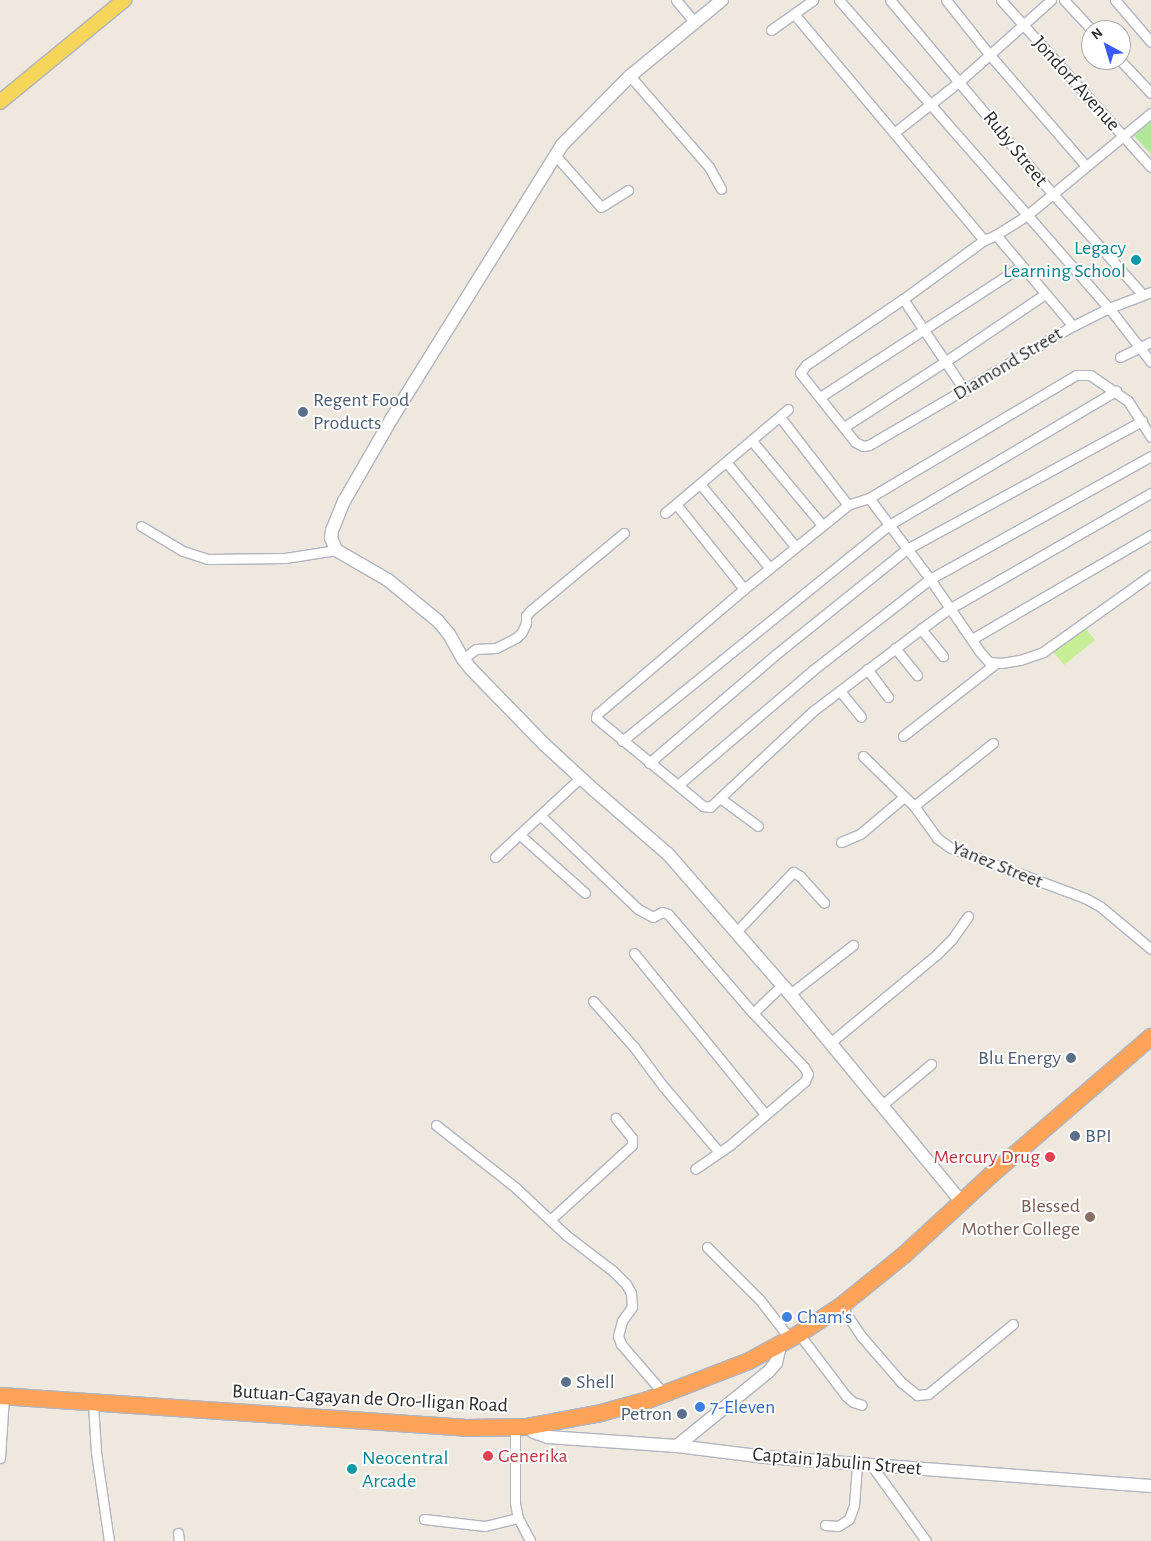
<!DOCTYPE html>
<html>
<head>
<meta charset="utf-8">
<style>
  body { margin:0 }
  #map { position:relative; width:1151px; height:1541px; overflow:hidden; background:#eee8de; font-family:"Alegreya Sans",sans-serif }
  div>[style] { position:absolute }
  .green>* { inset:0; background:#b2e799 }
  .pitch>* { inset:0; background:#c6ee94 }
  .roads { filter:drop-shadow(1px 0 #b2b4c0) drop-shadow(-1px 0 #b2b4c0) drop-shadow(0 1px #b2b4c0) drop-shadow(0 -1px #b2b4c0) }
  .street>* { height:9px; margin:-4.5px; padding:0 4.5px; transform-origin:4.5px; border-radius:4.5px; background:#fff }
  .secondary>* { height:12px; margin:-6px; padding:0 6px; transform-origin:6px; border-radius:6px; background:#fff }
  .primary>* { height:14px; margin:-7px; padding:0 7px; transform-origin:7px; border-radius:7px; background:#f6d55b }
  .highway>* { height:16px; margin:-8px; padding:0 8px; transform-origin:8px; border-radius:8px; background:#ffa358 }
  .dots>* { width:14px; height:14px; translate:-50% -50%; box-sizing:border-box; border:2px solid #fff; border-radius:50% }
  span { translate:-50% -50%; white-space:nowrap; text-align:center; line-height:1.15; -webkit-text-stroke:4px #fff; paint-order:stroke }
  .street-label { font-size:20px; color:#2c2c2c }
  .culture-label { font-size:20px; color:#0d838f }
  .right { translate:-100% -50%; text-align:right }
  .left { translate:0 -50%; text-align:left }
  .service-label { font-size:20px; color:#4e5e75 }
  .health-label { font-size:20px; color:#be3a42 }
  .education-label { font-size:20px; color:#785e54 }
  .shop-label { font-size:20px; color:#366cbe }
  .north { position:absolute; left:1081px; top:20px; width:50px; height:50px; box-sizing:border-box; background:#fff; border:1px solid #ababab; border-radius:50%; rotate:321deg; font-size:14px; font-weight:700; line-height:20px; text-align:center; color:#2c2c2c }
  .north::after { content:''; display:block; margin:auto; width:18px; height:22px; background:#3a5cff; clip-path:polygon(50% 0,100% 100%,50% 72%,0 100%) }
</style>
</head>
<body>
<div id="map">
  <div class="green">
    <div style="clip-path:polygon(1151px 121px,1151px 154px,1134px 136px)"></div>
  </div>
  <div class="pitch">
    <div style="clip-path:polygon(1082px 624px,1095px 640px,1064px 665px,1051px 649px)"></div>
  </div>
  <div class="roads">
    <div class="street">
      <div style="left:676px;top:0;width:30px;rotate:50deg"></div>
      <div style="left:839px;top:0;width:410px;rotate:48.8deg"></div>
      <div style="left:1109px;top:308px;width:68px;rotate:52.1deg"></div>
      <div style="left:890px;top:0;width:253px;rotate:50deg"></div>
      <div style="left:1053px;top:194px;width:135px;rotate:48.3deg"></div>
      <div style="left:946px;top:0;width:69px;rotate:51.5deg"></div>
      <div style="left:989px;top:54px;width:147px;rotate:49.1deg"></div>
      <div style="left:1001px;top:0;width:224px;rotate:48.1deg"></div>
      <div style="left:1064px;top:0;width:41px;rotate:47deg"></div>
      <div style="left:1115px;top:0;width:55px;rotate:49.4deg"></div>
      <div style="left:795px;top:15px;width:294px;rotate:50deg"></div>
      <div style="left:771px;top:30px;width:52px;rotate:-35.5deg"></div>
      <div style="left:1120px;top:60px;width:45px;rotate:46.8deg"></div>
      <div style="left:630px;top:76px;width:121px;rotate:49deg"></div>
      <div style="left:709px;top:167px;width:25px;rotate:61deg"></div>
      <div style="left:1151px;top:113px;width:162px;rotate:140.5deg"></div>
      <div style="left:1026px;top:216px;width:36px;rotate:148deg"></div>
      <div style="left:996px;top:235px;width:13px;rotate:157deg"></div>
      <div style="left:984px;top:240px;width:100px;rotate:143.9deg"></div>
      <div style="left:903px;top:299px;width:117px;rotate:145.8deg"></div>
      <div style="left:806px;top:365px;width:10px;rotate:127deg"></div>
      <div style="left:800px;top:373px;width:88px;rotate:51.4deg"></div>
      <div style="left:855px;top:442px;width:9px;rotate:27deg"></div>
      <div style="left:863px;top:446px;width:6px;rotate:-9deg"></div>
      <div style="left:869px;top:445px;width:236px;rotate:-30.3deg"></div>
      <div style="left:1073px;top:326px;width:40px;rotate:-26.6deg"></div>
      <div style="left:1109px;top:308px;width:45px;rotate:-20.9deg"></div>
      <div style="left:895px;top:132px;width:83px;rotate:-38.1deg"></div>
      <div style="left:960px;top:81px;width:122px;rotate:-41.7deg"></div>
      <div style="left:555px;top:155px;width:69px;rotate:48.5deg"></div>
      <div style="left:601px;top:207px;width:32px;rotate:-32deg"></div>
      <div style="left:996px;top:235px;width:119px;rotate:49.8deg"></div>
      <div style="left:903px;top:299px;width:111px;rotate:56deg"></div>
      <div style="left:1120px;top:357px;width:34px;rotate:-26deg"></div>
      <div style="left:820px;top:397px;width:239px;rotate:-33deg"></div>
      <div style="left:780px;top:417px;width:111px;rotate:52.3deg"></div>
      <div style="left:844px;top:427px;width:121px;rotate:-32.9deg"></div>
      <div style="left:946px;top:361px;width:120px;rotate:-34.1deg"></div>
      <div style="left:1151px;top:437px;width:43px;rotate:-122.6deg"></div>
      <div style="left:1128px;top:401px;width:46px;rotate:-145.6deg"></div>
      <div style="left:1090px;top:375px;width:14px;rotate:180deg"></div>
      <div style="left:1076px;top:375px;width:241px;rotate:149.3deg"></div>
      <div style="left:869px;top:498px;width:22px;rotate:162deg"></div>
      <div style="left:848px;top:505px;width:134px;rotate:141.1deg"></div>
      <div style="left:744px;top:589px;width:193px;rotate:139.6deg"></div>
      <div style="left:597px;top:714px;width:4px;rotate:104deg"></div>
      <div style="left:596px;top:718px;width:139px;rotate:39.4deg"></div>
      <div style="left:703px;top:806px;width:7px;rotate:8deg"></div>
      <div style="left:710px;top:807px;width:141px;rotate:-43deg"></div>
      <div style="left:813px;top:711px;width:136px;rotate:-37.2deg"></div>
      <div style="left:921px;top:629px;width:34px;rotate:-36deg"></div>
      <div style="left:949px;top:609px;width:233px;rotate:-29.9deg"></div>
      <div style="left:752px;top:441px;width:109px;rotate:50.2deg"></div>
      <div style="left:727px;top:463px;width:107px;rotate:50.7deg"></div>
      <div style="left:700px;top:484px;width:108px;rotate:50.3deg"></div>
      <div style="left:869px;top:498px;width:101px;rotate:53deg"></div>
      <div style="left:930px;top:579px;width:88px;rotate:55.6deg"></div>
      <div style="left:980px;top:652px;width:13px;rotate:48deg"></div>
      <div style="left:989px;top:662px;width:12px;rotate:5deg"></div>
      <div style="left:1001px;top:663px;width:19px;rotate:-9deg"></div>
      <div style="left:1020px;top:660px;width:24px;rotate:-19deg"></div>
      <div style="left:1043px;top:652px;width:133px;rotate:-35.5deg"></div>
      <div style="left:676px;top:504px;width:109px;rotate:51.3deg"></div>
      <div style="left:665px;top:513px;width:161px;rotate:-40.2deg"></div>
      <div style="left:141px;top:526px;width:49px;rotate:30.8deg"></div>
      <div style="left:183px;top:551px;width:26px;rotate:18deg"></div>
      <div style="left:208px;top:559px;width:77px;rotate:-0.7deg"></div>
      <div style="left:285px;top:558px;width:52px;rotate:-8.9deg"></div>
      <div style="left:921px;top:629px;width:35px;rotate:51deg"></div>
      <div style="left:972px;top:639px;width:207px;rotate:-30.2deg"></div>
      <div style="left:895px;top:648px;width:35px;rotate:51deg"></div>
      <div style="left:463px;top:659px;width:16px;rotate:-38deg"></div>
      <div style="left:476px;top:649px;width:20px;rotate:-3deg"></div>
      <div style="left:496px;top:648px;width:22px;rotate:-27deg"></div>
      <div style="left:516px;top:638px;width:8px;rotate:-45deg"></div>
      <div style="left:522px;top:632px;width:10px;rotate:-66deg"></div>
      <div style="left:526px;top:623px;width:7px;rotate:-90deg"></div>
      <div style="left:526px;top:616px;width:6px;rotate:-51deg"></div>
      <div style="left:530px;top:611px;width:122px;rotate:-39.7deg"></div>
      <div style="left:867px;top:669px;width:35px;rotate:53deg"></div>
      <div style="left:840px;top:691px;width:33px;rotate:51deg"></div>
      <div style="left:903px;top:736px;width:118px;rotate:-38.1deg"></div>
      <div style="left:622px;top:741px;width:343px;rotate:-39deg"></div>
      <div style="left:889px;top:525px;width:264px;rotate:-30.6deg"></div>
      <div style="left:863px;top:756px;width:71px;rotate:44.4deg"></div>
      <div style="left:914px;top:806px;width:39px;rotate:54deg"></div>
      <div style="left:937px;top:838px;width:17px;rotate:36deg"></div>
      <div style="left:951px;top:848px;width:143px;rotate:20.5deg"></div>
      <div style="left:1085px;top:898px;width:18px;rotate:29deg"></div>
      <div style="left:1101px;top:907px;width:65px;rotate:40deg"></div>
      <div style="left:649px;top:763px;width:166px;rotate:-40.6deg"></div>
      <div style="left:775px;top:655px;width:169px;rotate:-38.8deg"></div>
      <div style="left:907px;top:549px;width:268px;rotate:-28.6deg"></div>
      <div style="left:678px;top:785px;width:177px;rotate:-40.4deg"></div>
      <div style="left:813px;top:670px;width:148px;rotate:-37.9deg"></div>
      <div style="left:930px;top:579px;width:253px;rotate:-29.1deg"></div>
      <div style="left:720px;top:798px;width:47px;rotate:36.4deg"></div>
      <div style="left:914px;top:806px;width:101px;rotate:-38.6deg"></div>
      <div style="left:541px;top:816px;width:134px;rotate:43.8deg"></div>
      <div style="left:638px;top:909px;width:17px;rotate:28deg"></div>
      <div style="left:653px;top:917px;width:10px;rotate:-29deg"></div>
      <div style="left:662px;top:912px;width:6px;rotate:18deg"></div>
      <div style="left:668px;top:914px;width:130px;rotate:49.4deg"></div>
      <div style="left:753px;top:1013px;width:74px;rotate:46.6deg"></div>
      <div style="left:804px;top:1067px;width:8px;rotate:60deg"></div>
      <div style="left:808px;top:1074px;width:8px;rotate:113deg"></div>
      <div style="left:805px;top:1081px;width:99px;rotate:139.5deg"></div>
      <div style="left:730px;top:1145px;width:42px;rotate:145.6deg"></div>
      <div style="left:520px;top:835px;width:87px;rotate:41.7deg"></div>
      <div style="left:841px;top:842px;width:21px;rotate:-23deg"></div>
      <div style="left:860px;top:834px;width:57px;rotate:-40.1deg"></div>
      <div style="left:495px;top:857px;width:116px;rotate:-42.9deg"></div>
      <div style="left:736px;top:932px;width:83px;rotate:-46.5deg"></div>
      <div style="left:793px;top:872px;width:8px;rotate:30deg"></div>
      <div style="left:800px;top:876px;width:36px;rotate:48deg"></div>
      <div style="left:634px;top:953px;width:208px;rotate:50.9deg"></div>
      <div style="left:790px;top:994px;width:80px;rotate:-37.9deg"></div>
      <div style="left:593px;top:1001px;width:62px;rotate:48.3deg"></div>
      <div style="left:634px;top:1047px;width:49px;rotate:53.4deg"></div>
      <div style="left:663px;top:1086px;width:87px;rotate:49.7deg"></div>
      <div style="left:753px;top:1013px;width:40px;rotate:-44deg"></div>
      <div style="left:830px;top:1043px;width:138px;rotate:-39.7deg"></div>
      <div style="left:936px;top:955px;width:23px;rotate:-45deg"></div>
      <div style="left:952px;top:939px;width:28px;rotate:-55deg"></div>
      <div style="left:882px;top:1105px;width:64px;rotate:-39.9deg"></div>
      <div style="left:436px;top:1125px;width:102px;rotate:38.2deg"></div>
      <div style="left:516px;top:1188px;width:69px;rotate:43.2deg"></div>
      <div style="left:566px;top:1235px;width:59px;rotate:37.5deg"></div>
      <div style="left:613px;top:1271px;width:18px;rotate:45deg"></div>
      <div style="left:626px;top:1284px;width:10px;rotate:61deg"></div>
      <div style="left:631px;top:1293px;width:14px;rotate:86deg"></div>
      <div style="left:632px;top:1307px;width:17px;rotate:126deg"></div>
      <div style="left:622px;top:1321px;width:16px;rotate:105deg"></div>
      <div style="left:618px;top:1336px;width:9px;rotate:69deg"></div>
      <div style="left:621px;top:1344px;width:66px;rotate:49.3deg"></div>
      <div style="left:550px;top:1220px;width:111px;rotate:-42.4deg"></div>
      <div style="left:632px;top:1145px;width:7px;rotate:-90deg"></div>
      <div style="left:632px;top:1138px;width:26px;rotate:-129deg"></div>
      <div style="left:707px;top:1247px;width:75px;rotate:45deg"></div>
      <div style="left:760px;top:1300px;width:49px;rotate:52.4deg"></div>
      <div style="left:841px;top:1306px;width:37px;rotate:56deg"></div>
      <div style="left:862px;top:1337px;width:60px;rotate:49.1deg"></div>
      <div style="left:901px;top:1382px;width:21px;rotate:39deg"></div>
      <div style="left:917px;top:1395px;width:11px;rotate:-5deg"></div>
      <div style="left:928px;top:1394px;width:110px;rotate:-39.5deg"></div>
      <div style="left:799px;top:1334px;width:78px;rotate:52.8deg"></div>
      <div style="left:846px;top:1396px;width:9px;rotate:41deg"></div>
      <div style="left:853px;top:1402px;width:9px;rotate:18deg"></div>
      <div style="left:93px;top:1404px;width:48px;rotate:86.4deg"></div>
      <div style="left:96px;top:1452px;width:90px;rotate:81.7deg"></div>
      <div style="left:515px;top:1429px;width:74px;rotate:90deg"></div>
      <div style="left:515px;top:1503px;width:15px;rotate:79deg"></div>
      <div style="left:518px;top:1518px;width:26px;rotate:62deg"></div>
      <div style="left:0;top:1458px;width:62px;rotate:-86.3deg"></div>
      <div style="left:872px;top:1466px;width:92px;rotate:54.2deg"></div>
      <div style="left:424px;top:1519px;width:61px;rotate:6.5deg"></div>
      <div style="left:485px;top:1526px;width:34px;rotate:-14deg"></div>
      <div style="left:825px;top:1525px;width:13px;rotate:4deg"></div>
      <div style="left:838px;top:1526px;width:13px;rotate:-32deg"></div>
      <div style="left:849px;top:1519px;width:15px;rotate:-70deg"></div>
      <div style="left:854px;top:1505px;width:40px;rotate:-85.7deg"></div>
      <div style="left:178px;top:1533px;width:8px;rotate:83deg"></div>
    </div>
    <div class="secondary">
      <div style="left:722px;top:0;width:119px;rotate:140.4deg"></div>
      <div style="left:630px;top:76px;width:97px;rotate:134.6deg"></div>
      <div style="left:562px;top:145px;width:322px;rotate:121.9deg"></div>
      <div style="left:392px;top:418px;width:96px;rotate:120deg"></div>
      <div style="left:344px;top:501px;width:31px;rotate:112deg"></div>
      <div style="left:332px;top:530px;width:8px;rotate:97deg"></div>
      <div style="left:331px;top:538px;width:13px;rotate:67deg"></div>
      <div style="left:336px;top:550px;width:60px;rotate:30deg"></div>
      <div style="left:388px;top:580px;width:65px;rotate:39.4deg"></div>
      <div style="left:438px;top:621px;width:17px;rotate:50deg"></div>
      <div style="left:449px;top:634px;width:29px;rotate:61deg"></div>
      <div style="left:463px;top:659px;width:13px;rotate:51deg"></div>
      <div style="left:471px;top:669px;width:106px;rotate:45.8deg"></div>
      <div style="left:545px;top:745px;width:67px;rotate:42.6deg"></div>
      <div style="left:594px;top:790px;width:98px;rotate:40.9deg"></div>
      <div style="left:668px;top:854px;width:186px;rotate:48.9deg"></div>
      <div style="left:790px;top:994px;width:271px;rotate:50.5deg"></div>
      <div style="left:526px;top:1427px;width:9px;rotate:32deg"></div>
      <div style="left:534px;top:1432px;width:15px;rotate:20deg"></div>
      <div style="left:548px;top:1437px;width:129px;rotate:4deg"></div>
      <div style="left:677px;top:1446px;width:89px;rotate:7.1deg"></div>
      <div style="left:765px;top:1457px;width:387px;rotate:4.3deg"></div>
      <div style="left:677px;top:1446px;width:117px;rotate:-39.1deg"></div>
      <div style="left:768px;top:1372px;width:12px;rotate:-48deg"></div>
      <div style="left:776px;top:1363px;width:18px;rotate:-77deg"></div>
    </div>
    <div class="primary">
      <div style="left:0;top:102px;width:161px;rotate:-39.4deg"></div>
    </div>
    <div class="highway">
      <div style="left:0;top:1396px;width:465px;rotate:3.9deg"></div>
      <div style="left:464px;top:1428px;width:62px;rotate:-0.9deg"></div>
      <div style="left:526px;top:1427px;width:76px;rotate:-10.6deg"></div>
      <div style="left:601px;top:1413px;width:49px;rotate:-15.5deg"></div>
      <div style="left:648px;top:1400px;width:108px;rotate:-21.1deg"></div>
      <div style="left:749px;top:1361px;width:57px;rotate:-28.4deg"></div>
      <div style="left:799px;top:1334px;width:50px;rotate:-33.7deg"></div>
      <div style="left:841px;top:1306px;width:81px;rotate:-39deg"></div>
      <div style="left:904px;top:1255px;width:118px;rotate:-42.6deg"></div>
      <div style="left:991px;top:1175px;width:211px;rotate:-40.8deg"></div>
    </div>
  </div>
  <div class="dots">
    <div style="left:1136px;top:260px;background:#0f9aa8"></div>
    <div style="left:303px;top:412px;background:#5c6f8a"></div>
    <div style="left:1071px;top:1058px;background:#5c6f8a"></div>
    <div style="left:1075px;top:1136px;background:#5c6f8a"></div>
    <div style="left:1050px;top:1157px;background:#e0444e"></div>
    <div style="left:1090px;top:1217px;background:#8d6e63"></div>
    <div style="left:787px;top:1317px;background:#3f7fe0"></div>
    <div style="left:566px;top:1382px;background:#5c6f8a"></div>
    <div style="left:700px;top:1407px;background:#3f7fe0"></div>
    <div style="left:682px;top:1414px;background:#5c6f8a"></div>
    <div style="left:488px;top:1456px;background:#e0444e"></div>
    <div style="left:352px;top:1469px;background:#0f9aa8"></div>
  </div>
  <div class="street-label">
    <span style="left:1076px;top:84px;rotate:48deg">Jondorf Avenue</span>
    <span style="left:1015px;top:149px;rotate:51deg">Ruby Street</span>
    <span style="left:1008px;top:364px;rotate:-31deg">Diamond Street</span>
    <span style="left:997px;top:865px;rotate:22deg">Yanez Street</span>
    <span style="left:370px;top:1399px;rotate:3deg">Butuan-Cagayan de Oro-Iligan Road</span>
    <span style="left:837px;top:1462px;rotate:5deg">Captain Jabulin Street</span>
  </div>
  <div class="culture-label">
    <span class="right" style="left:1126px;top:260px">Legacy<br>Learning School</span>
    <span class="left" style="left:362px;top:1470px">Neocentral<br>Arcade</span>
  </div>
  <div class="service-label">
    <span class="left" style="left:313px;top:412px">Regent Food<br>Products</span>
    <span class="right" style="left:1061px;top:1058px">Blu Energy</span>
    <span class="left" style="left:1085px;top:1136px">BPI</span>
    <span class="left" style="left:576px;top:1382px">Shell</span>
    <span class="right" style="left:672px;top:1414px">Petron</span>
  </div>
  <div class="health-label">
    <span class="right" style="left:1040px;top:1157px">Mercury Drug</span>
    <span class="left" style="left:498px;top:1456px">Generika</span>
  </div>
  <div class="education-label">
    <span class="right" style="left:1080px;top:1218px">Blessed<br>Mother College</span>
  </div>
  <div class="shop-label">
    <span class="left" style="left:797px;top:1317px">Cham's</span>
    <span class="left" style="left:710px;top:1407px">7-Eleven</span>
  </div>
  <div class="north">N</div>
</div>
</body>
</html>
